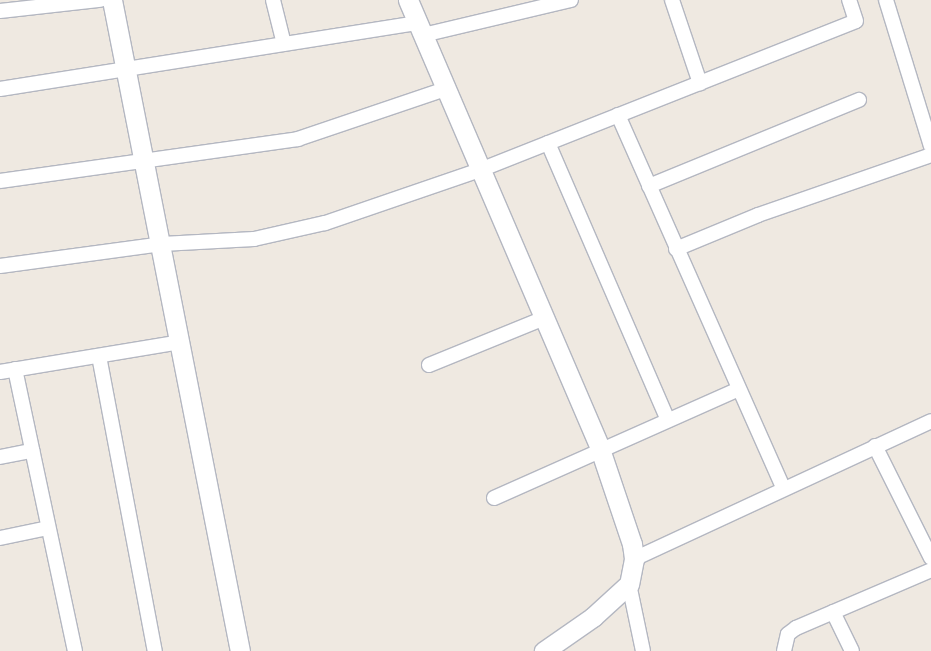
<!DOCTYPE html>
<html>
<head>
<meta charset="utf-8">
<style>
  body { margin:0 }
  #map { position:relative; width:931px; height:651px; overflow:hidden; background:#efe9e1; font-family:Karla,sans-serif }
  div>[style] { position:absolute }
  .roads { filter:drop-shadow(1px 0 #b4b7c1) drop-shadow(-1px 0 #b4b7c1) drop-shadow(0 1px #b4b7c1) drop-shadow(0 -1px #b4b7c1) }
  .street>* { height:14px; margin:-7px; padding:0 7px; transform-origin:7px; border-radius:7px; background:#fff }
  .secondary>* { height:19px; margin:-9.5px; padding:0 9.5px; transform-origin:9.5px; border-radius:9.5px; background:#fff }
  span { translate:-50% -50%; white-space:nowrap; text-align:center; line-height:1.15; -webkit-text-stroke:4px #fff; paint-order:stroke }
</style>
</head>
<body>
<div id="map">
  <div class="roads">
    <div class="street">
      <div style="left:273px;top:0;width:45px;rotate:76deg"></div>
      <div style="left:672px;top:0;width:88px;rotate:71.4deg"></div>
      <div style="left:886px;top:0;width:153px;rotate:72.9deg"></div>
      <div style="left:0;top:11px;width:101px;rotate:-6.3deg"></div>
      <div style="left:423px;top:35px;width:152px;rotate:-13.3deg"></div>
      <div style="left:0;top:89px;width:423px;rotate:-9deg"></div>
      <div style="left:618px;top:115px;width:408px;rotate:66.1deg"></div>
      <div style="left:548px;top:143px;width:302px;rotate:66.6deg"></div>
      <div style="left:0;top:181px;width:301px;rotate:-8deg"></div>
      <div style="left:298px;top:139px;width:156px;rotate:-18.7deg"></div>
      <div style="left:649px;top:186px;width:227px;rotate:-22.3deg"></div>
      <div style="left:676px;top:249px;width:89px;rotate:-22.5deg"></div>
      <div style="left:758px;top:215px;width:183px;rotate:-19.1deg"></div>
      <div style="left:0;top:266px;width:163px;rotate:-7.7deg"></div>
      <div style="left:162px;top:244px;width:92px;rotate:-3.1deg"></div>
      <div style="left:254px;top:239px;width:73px;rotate:-12.7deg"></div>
      <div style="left:325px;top:223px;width:164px;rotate:-18.9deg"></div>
      <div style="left:480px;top:170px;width:404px;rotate:-21.6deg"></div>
      <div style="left:856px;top:21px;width:22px;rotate:-108deg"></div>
      <div style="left:99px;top:356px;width:300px;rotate:79.3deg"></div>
      <div style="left:429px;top:365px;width:124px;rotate:-22.2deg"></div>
      <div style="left:15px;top:369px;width:288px;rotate:78deg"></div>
      <div style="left:0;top:372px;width:184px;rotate:-9.4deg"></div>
      <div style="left:875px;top:446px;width:125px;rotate:63.4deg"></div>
      <div style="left:0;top:457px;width:33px;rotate:-11deg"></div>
      <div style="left:494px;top:498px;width:266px;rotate:-24deg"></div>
      <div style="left:0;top:538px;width:49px;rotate:-11.8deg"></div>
      <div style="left:634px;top:559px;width:327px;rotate:-24.9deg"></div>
      <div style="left:629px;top:584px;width:68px;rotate:78.2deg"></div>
      <div style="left:833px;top:612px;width:43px;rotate:64deg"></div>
      <div style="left:784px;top:651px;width:17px;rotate:-77deg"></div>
      <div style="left:788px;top:634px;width:10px;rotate:-37deg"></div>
      <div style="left:796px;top:628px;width:147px;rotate:-23.2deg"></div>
    </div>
    <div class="secondary">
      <div style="left:112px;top:0;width:663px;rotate:78.88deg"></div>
      <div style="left:408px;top:0;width:488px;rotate:66.8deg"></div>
      <div style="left:600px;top:449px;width:100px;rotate:71.4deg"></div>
      <div style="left:632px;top:544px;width:15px;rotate:82deg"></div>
      <div style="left:634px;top:559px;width:25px;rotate:101deg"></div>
      <div style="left:629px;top:584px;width:49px;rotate:137.5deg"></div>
      <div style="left:593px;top:617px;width:60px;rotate:145.2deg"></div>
    </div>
  </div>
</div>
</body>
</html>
